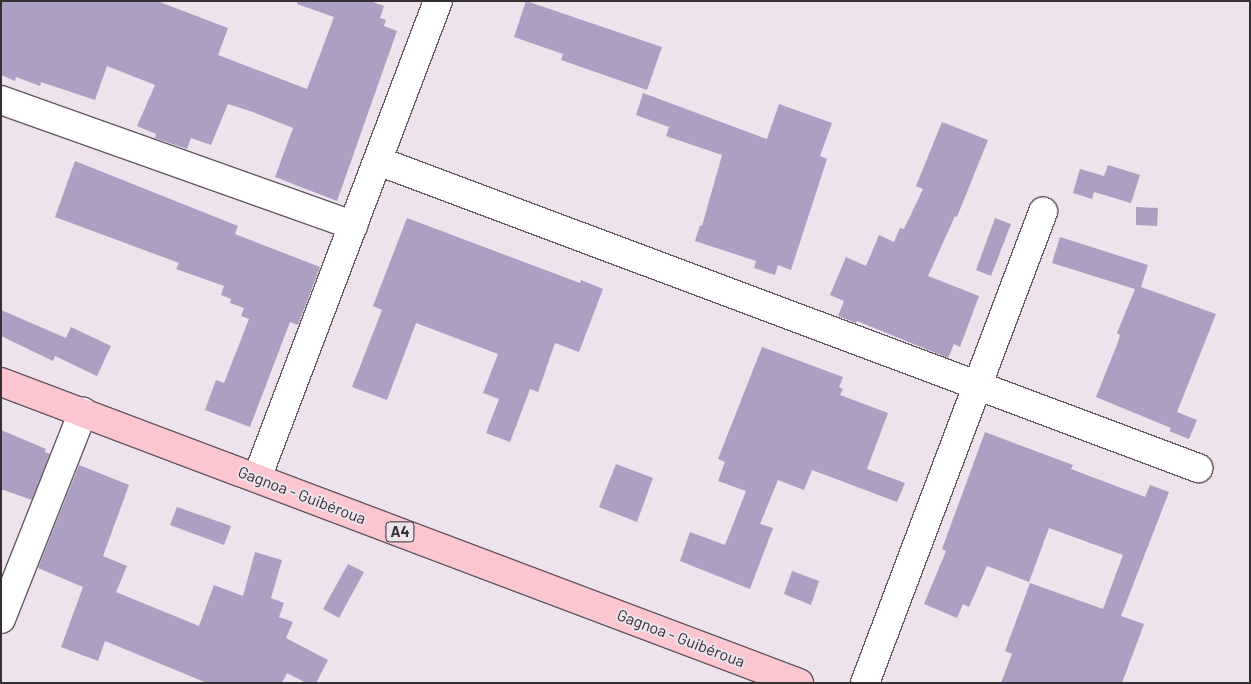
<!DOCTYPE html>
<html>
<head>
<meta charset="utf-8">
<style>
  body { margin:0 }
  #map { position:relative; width:1251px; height:684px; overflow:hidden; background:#eee2ed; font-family:Barlow,sans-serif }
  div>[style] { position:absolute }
  .building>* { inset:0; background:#ac9fc1 }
  .roads { filter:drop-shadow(1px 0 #645963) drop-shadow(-1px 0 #645963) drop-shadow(0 1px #645963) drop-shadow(0 -1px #645963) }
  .minor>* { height:28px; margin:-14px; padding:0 14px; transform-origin:14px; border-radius:14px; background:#fff }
  .major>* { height:28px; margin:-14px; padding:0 14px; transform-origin:14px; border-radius:14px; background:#fbc6cf }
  span { translate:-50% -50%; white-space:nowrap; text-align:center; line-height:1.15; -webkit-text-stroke:4px #eee2ed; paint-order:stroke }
  .shield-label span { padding:1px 4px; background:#eee2ed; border:1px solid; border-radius:4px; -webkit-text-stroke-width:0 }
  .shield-label { font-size:15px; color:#343034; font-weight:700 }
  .street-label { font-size:16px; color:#343034 }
  .frame { position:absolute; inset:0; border:2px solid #343034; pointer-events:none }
</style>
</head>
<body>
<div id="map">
  <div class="building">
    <div style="clip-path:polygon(1px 1px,157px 1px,228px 28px,218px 55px,307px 89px,334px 17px,297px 4px,297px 1px,370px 1px,384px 6px,380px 18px,386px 20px,384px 26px,397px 31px,337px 201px,275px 177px,293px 128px,253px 112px,228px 104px,211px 145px,191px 138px,187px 149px,155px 138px,156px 134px,137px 126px,155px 85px,107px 66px,95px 100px,41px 82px,40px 86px,16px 77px,15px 81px,1px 75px)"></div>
    <div style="clip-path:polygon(526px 1px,662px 47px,647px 90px,561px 60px,563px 54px,514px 37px)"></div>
    <div style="clip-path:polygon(643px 93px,767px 139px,779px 104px,832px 123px,820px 156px,827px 159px,791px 270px,778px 265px,775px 275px,754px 268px,756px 261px,695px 241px,700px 225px,702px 226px,722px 155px,666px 136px,669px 127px,636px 115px)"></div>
    <div style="clip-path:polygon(942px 122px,988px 140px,957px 217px,955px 216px,928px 276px,979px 296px,960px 347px,954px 344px,948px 358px,857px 321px,856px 323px,838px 316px,844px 301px,830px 295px,846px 257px,866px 266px,879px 235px,894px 242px,900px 228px,904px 229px,923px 189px,916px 186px)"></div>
    <div style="clip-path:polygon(75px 161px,238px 226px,235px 234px,320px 267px,298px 325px,290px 322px,250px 427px,205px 410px,216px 380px,224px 383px,249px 319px,241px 316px,244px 308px,230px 303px,231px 299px,221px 295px,224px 286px,176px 269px,179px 263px,55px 217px)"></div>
    <div style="clip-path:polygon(1108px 165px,1140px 175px,1131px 203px,1094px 192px,1092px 199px,1073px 193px,1080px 169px,1104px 176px)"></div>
    <div style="clip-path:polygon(1136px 207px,1158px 208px,1157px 226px,1136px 225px)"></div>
    <div style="clip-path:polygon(407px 218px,580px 283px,581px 280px,603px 289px,579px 352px,555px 343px,538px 392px,530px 389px,510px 442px,486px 433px,499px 399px,483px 393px,498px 354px,416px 323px,387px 400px,352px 387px,382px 310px,373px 306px)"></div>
    <div style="clip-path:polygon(995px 218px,1011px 224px,991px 276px,976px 270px)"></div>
    <div style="clip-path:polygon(1060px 237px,1148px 265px,1141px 287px,1216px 314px,1177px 412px,1197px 420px,1189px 439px,1169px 431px,1171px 428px,1096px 397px,1118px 342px,1120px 335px,1117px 333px,1135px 289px,1052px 263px)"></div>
    <div style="clip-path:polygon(1px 310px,66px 338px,71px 327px,111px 346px,97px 376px,55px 356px,53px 361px,1px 336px)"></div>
    <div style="clip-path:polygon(762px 347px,843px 377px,839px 387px,843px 389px,840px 395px,888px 413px,867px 469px,905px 483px,897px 502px,812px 470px,804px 490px,778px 480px,760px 524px,773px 528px,750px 589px,680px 561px,690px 532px,725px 545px,746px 491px,718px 481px,725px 462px,718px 459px)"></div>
    <div style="clip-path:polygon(1px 430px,46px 449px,45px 452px,50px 454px,32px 500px,1px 489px)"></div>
    <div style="clip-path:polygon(985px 432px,1073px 465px,1071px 469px,1145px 497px,1150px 485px,1169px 492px,1121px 616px,1144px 624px,1122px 683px,1001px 683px,1012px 654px,1005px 651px,1030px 583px,1103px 609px,1123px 555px,1049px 528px,1029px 582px,987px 566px,969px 607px,963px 604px,957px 618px,924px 604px,946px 551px,942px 549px)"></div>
    <div style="clip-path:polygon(616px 464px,653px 478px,637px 522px,599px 507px)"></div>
    <div style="clip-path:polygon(79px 465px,129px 485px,103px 556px,127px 566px,116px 592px,199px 626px,214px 585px,243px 596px,255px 552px,282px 560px,271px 598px,284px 603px,279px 617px,293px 622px,286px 638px,328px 660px,316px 683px,306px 683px,287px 673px,282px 683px,207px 683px,105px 641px,98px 661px,61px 647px,83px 587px,38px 568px)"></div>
    <div style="clip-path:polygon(177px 507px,231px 526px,224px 545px,170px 525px)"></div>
    <div style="clip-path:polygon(348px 564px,364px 572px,339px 618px,323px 609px)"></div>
    <div style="clip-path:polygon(792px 571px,819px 581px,811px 605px,784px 594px)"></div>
  </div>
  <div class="roads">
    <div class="minor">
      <div style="left:1px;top:100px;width:374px;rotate:19.6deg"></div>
      <div style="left:378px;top:161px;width:876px;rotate:20.53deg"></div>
      <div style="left:257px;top:478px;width:510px;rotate:-69.22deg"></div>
      <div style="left:1px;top:619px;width:223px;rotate:-68.4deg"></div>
      <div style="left:865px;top:683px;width:504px;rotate:-69.3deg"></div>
    </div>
    <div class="major">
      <div style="left:1px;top:382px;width:853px;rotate:20.67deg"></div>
    </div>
  </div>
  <div class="shield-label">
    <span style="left:400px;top:532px">A4</span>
  </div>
  <div class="street-label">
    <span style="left:302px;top:495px;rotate:21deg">Gagnoa - Guibéroua</span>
    <span style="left:681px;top:638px;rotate:21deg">Gagnoa - Guibéroua</span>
  </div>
  <div class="frame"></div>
</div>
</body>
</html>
